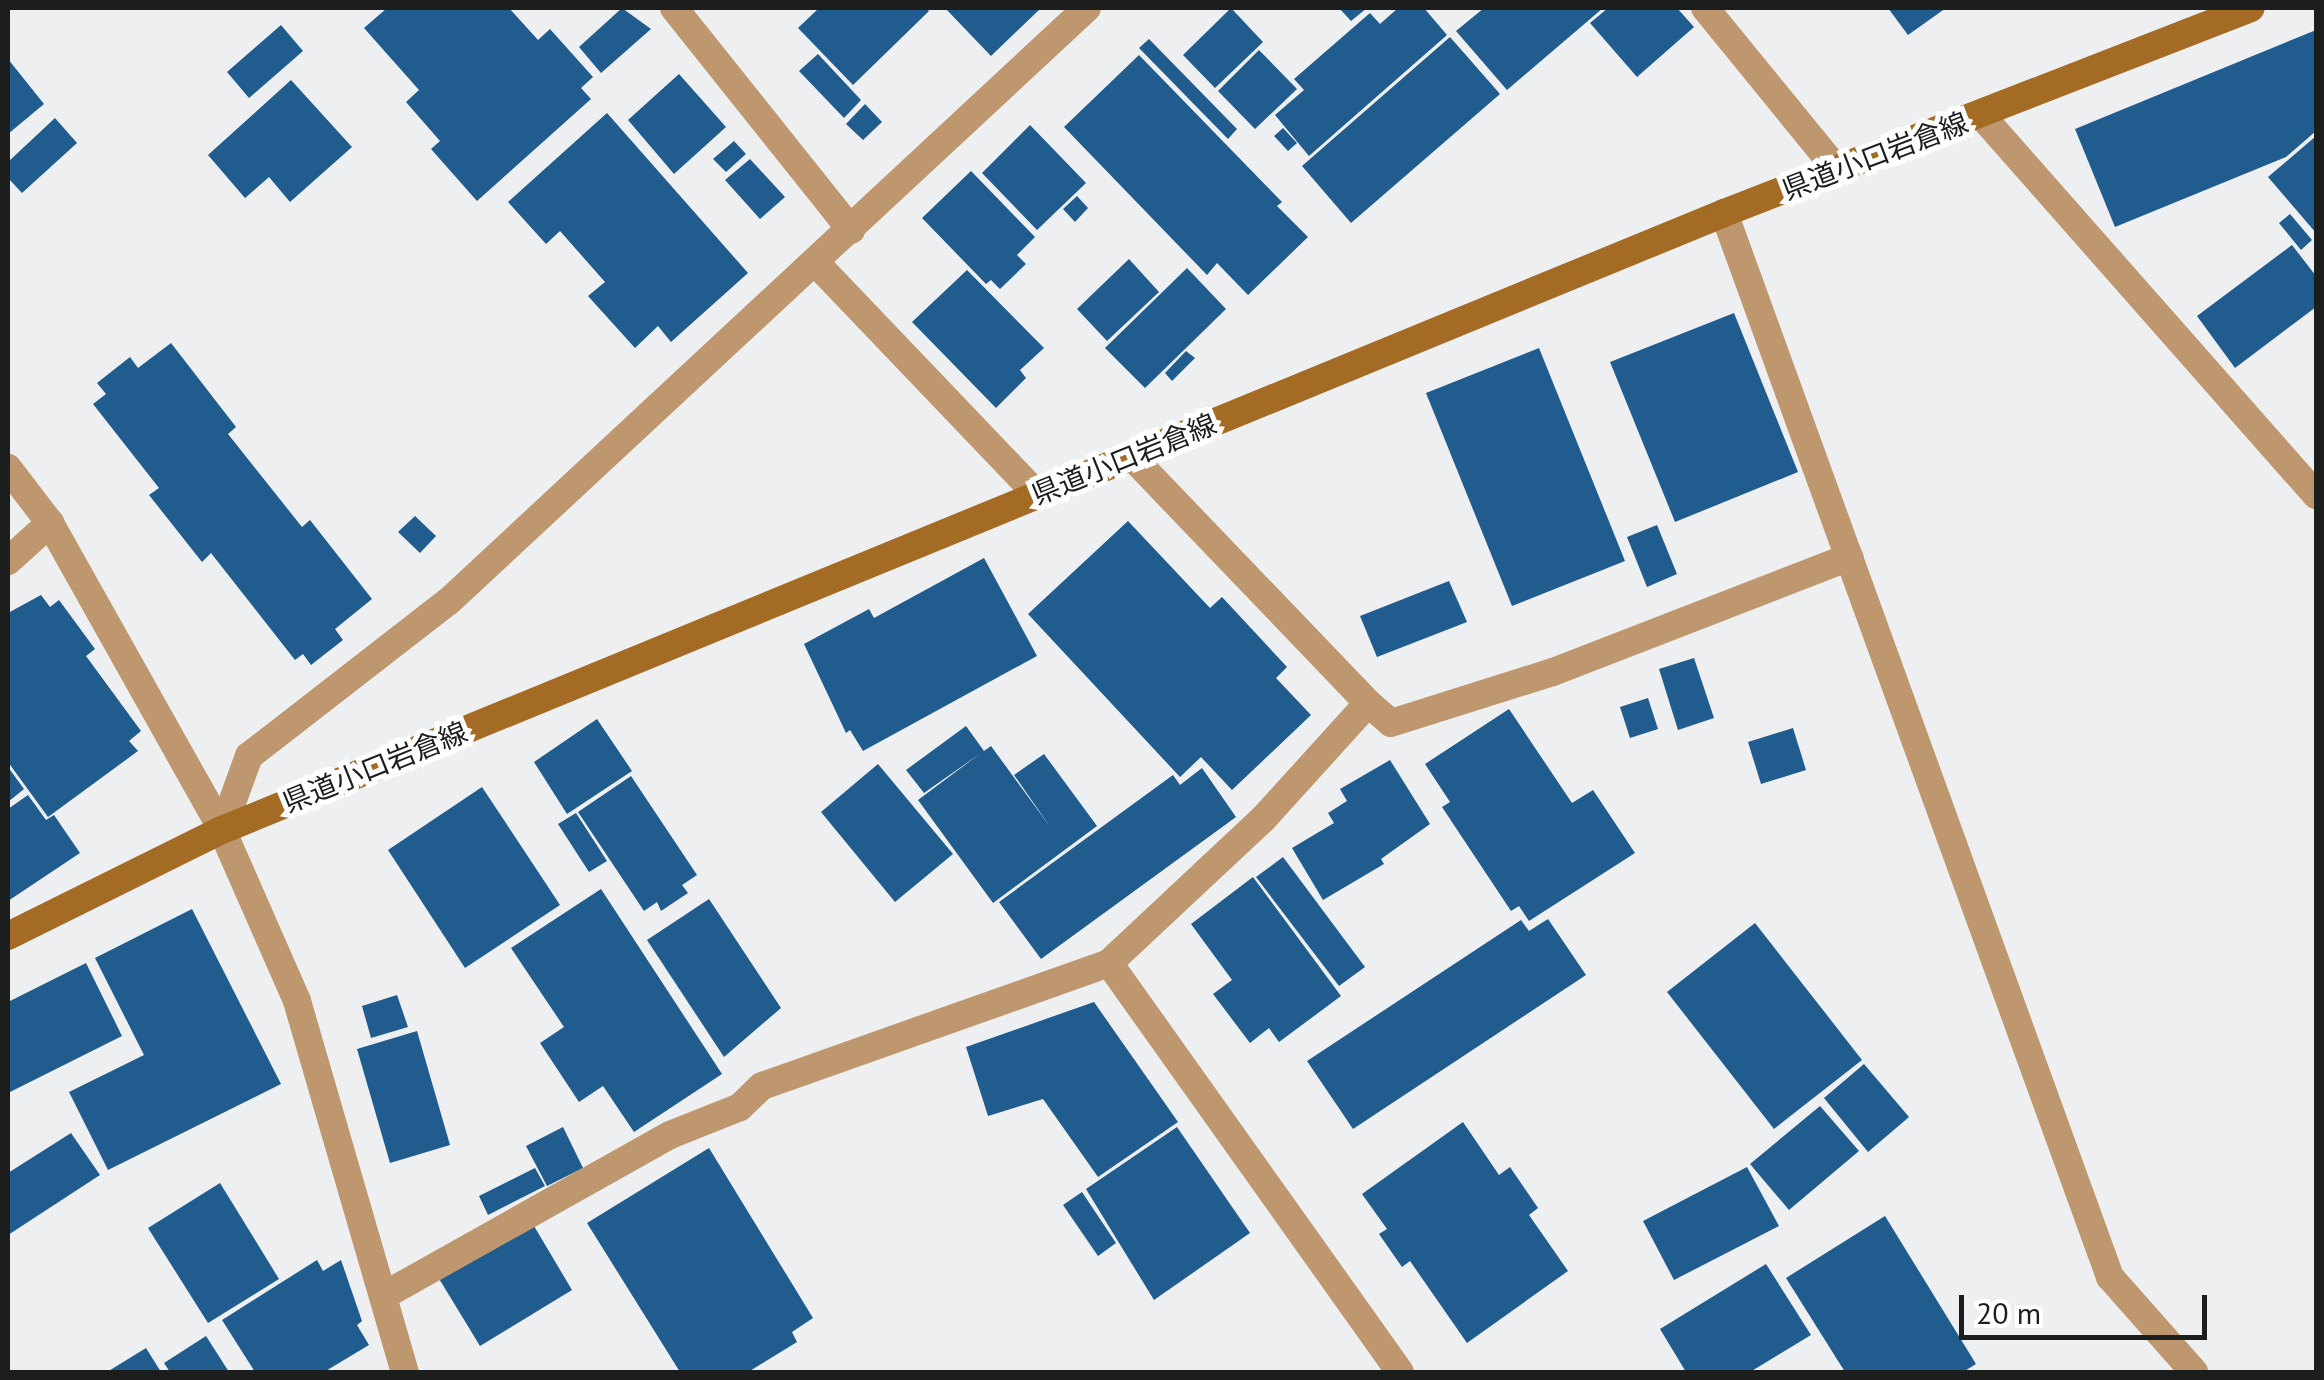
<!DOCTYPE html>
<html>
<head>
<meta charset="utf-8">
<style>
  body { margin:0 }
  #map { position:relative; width:2324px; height:1380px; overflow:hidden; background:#eeeff1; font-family:"PT Sans","Noto Sans JP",sans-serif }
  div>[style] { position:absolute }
  .building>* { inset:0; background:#205c8e }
  .service>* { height:28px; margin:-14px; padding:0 14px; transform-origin:14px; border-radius:14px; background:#be976e }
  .minor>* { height:28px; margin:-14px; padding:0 14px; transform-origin:14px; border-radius:14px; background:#be976e }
  .secondary>* { height:28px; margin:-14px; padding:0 14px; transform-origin:14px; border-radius:14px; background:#a46b25 }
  span { translate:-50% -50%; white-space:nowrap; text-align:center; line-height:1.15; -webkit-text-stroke:10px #fff; paint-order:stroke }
  .street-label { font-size:28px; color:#1c1d1d }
  .frame { position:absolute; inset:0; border:10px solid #1c1d1d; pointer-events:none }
  .scale { position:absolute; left:1959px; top:1295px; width:248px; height:45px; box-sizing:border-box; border:5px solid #1c1d1d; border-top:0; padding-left:12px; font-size:30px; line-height:35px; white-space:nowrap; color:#1c1d1d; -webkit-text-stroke:8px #fff; paint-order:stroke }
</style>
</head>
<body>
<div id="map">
  <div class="building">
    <div style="clip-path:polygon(387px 8px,509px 8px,538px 40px,550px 29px,593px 77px,581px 88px,591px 99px,477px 201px,431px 149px,440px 141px,406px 102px,419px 90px,364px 28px)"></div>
    <div style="clip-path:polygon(622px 8px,651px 29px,601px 73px,579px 47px)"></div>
    <div style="clip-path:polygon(819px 8px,926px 8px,929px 11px,853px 85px,798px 28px)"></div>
    <div style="clip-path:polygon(945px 8px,1041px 8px,991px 56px)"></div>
    <div style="clip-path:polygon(1231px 8px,1263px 42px,1215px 88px,1183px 55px)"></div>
    <div style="clip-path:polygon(1339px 8px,1367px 8px,1351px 21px)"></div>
    <div style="clip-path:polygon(1398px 8px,1424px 8px,1447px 35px,1309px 156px,1275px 115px,1304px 90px,1294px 79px,1370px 13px,1380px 24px)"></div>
    <div style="clip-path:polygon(1484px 8px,1603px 8px,1507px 90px,1456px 31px)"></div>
    <div style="clip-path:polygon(1608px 8px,1677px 8px,1694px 27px,1637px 77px,1590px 23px)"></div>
    <div style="clip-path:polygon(1888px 8px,1946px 8px,1908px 35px)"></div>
    <div style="clip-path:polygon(281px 25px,303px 51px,249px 98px,227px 72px)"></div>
    <div style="clip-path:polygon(2316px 30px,2316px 131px,2286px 157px,2115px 227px,2075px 129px)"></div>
    <div style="clip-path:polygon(1450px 37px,1500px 94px,1351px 223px,1302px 166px)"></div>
    <div style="clip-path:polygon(1149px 39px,1237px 129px,1228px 139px,1139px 48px)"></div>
    <div style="clip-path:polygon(1259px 50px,1297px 89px,1255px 129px,1218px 91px)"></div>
    <div style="clip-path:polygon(818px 54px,861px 100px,844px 118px,799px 71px)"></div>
    <div style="clip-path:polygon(1139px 55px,1282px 202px,1277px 206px,1308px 237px,1248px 295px,1217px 263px,1207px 275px,1064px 127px)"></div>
    <div style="clip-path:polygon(8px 59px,44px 104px,8px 134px)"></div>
    <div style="clip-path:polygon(679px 74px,726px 127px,674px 174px,628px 120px)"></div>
    <div style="clip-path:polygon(291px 80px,352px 147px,290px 202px,269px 177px,245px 198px,208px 155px)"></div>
    <div style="clip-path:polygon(865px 104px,882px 122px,863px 140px,846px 124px)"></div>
    <div style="clip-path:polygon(607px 113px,748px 273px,671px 342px,658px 326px,635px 348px,588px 296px,605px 282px,560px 231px,546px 244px,508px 202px)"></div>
    <div style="clip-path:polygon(55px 118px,77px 143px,22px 193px,8px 178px,8px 162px)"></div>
    <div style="clip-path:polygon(1030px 125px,1086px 183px,1037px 230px,982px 173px)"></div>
    <div style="clip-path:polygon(1283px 128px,1297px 143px,1288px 151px,1274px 136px)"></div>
    <div style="clip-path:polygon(2316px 136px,2316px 233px,2268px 177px)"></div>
    <div style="clip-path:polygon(734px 141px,746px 154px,726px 172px,713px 159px)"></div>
    <div style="clip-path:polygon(750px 159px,785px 197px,760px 219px,725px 180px)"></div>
    <div style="clip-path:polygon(971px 171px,1035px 237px,1017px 255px,1026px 264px,1000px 289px,991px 280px,986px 284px,922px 218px)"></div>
    <div style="clip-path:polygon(1077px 196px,1088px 208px,1075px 222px,1063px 209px)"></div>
    <div style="clip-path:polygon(2290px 214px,2312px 240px,2301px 250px,2279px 223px)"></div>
    <div style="clip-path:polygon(2292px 245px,2316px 276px,2316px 307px,2235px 368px,2197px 316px)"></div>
    <div style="clip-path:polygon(1129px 259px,1159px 292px,1107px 341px,1077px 309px)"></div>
    <div style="clip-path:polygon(1187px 268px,1226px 309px,1145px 388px,1105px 348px)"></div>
    <div style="clip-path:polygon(967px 270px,1044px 348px,1020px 370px,1026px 378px,996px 408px,912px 322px)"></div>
    <div style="clip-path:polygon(1734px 313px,1798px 472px,1675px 522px,1610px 362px)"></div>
    <div style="clip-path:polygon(171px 343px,236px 427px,228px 434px,302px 527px,310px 520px,372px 599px,335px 629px,343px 640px,311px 665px,303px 654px,295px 660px,211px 553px,202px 562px,149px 495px,159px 488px,93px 404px,106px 394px,97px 383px,130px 357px,138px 368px)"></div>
    <div style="clip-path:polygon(1539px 348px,1625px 561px,1512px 606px,1426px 393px)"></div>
    <div style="clip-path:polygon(1186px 351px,1195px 358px,1172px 381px,1165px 373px)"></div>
    <div style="clip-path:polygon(415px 516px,436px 536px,420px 553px,398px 532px)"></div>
    <div style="clip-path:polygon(1128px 521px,1210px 608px,1222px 597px,1287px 667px,1276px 678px,1311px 715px,1232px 790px,1201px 757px,1180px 777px,1028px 614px)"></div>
    <div style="clip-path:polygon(1657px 525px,1677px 574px,1647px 587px,1627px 537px)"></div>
    <div style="clip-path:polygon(984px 558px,1037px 656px,863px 751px,850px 730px,846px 733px,804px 644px,869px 609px,874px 618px)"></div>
    <div style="clip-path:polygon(1449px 581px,1467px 622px,1377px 657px,1360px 616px)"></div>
    <div style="clip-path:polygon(41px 595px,50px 607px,59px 600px,95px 649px,86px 656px,141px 731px,129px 741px,138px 751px,48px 817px,8px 762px,8px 613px)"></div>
    <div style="clip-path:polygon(1694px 658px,1714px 718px,1678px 730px,1659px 669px)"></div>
    <div style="clip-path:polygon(1648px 698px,1658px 729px,1630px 738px,1620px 707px)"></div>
    <div style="clip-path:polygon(1509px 709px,1572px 803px,1593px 790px,1635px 853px,1529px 921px,1519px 906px,1511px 911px,1442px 807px,1450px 802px,1425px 764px)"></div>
    <div style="clip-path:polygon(597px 719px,632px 771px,567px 814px,534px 762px)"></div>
    <div style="clip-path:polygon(966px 726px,984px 751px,991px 746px,1051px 828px,1014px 775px,1044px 754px,1097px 826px,993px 903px,918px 800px,981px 753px,924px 793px,906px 770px)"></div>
    <div style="clip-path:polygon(1793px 728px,1806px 770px,1761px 784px,1748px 742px)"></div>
    <div style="clip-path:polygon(1390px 760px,1430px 824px,1381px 859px,1384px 864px,1323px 900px,1292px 848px,1334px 823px,1328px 813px,1347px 801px,1340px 789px)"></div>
    <div style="clip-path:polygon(878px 764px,953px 854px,895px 902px,821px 812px)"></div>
    <div style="clip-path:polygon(8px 767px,24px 789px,8px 802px)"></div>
    <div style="clip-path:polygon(1202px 768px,1236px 817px,1041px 959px,999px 902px,1173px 775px,1180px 785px)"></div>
    <div style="clip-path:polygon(631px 776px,697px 875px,682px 885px,688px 893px,661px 911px,657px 902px,644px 911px,578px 812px)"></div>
    <div style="clip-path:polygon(482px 787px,560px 905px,465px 968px,388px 850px)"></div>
    <div style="clip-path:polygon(28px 795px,46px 820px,54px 815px,80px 853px,8px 901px,8px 809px)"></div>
    <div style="clip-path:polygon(576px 813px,607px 861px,589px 872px,558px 824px)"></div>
    <div style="clip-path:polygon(1283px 857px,1365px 967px,1339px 986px,1256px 877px)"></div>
    <div style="clip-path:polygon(1253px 877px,1341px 996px,1279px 1042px,1269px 1028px,1250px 1043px,1213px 994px,1232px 980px,1191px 924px)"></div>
    <div style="clip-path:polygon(601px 889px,722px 1074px,634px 1132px,603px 1086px,579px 1102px,540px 1043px,564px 1027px,511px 948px)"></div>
    <div style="clip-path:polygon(709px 899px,781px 1008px,724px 1057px,647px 940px)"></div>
    <div style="clip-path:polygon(192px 909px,281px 1084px,108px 1170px,69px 1092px,144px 1055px,95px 958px)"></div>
    <div style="clip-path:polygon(1548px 919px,1586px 975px,1353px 1129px,1307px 1061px,1521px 920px,1529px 931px)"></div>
    <div style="clip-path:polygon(1755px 923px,1862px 1060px,1774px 1129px,1667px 992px)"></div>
    <div style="clip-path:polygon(86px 963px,122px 1036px,8px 1093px,8px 1002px)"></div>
    <div style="clip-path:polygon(397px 995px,408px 1027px,371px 1038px,362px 1006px)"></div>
    <div style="clip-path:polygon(1094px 1002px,1178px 1122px,1098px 1177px,1043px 1099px,988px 1116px,966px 1047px)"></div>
    <div style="clip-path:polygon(417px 1031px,450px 1145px,390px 1163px,357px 1049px)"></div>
    <div style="clip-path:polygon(1864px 1064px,1909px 1117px,1868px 1152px,1824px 1098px)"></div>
    <div style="clip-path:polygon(1820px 1106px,1859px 1151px,1789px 1210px,1750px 1164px)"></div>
    <div style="clip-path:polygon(1463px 1122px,1499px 1175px,1510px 1167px,1538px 1208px,1529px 1215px,1568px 1271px,1467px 1343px,1410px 1261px,1402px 1267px,1379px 1234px,1387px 1229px,1362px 1194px)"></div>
    <div style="clip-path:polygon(563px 1127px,583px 1168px,547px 1186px,526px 1146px)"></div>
    <div style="clip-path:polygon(1177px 1127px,1250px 1233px,1154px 1300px,1086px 1189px)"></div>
    <div style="clip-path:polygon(71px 1133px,100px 1175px,8px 1235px,8px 1173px)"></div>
    <div style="clip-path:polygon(709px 1148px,813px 1318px,792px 1332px,797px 1342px,748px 1372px,680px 1372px,587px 1223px)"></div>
    <div style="clip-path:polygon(1747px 1167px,1779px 1226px,1674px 1280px,1643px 1221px)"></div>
    <div style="clip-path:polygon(535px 1168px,545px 1186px,488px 1215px,479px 1196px)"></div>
    <div style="clip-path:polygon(220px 1183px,279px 1279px,208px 1323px,148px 1228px)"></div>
    <div style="clip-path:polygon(1082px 1192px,1116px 1243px,1098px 1256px,1063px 1205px)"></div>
    <div style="clip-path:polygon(1885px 1216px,1976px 1364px,1963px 1372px,1845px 1372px,1786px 1278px)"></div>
    <div style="clip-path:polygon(531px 1221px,572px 1290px,480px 1346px,438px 1277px)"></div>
    <div style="clip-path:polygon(317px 1260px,323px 1271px,341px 1260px,362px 1321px,357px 1325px,369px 1345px,324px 1372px,255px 1372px,222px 1320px)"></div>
    <div style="clip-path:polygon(1766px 1264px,1811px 1335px,1750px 1372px,1686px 1372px,1660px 1329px)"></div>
    <div style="clip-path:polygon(206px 1336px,229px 1372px,170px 1372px,164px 1363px)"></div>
    <div style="clip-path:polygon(146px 1348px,161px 1372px,107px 1372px)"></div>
  </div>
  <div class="service">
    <div style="left:8px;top:561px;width:57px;rotate:-42.1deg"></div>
    <div style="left:1368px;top:703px;width:30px;rotate:41deg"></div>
    <div style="left:1391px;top:723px;width:170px;rotate:-17.5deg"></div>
    <div style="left:1553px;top:672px;width:318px;rotate:-21.2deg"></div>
  </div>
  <div class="minor">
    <div style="left:674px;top:8px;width:284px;rotate:51.4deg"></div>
    <div style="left:1705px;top:8px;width:209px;rotate:50.8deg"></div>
    <div style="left:1981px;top:115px;width:507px;rotate:48.6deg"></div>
    <div style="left:1724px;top:213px;width:1132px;rotate:70.06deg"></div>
    <div style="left:2110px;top:1277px;width:127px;rotate:48.5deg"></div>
    <div style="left:815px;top:262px;width:321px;rotate:46.3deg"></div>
    <div style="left:8px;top:468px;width:69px;rotate:52.6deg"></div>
    <div style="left:50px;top:523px;width:352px;rotate:60.7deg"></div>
    <div style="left:222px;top:830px;width:187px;rotate:66.3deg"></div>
    <div style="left:297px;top:1001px;width:386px;rotate:73.8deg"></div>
    <div style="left:222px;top:830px;width:79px;rotate:-70deg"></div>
    <div style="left:249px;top:756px;width:253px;rotate:-37.8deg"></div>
    <div style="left:449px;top:601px;width:871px;rotate:-42.91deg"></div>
    <div style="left:1109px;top:963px;width:502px;rotate:54.57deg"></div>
    <div style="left:383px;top:1296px;width:329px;rotate:-29.3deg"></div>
    <div style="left:670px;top:1135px;width:75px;rotate:-21.8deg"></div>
    <div style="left:740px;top:1107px;width:30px;rotate:-44deg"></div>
    <div style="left:762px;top:1086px;width:368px;rotate:-19.5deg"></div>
    <div style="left:1109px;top:963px;width:211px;rotate:-43.1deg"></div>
    <div style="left:1263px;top:819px;width:156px;rotate:-47.8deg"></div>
    <div style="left:1368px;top:703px;width:342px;rotate:-133.8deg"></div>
  </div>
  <div class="secondary">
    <div style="left:8px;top:936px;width:239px;rotate:-26.4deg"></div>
    <div style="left:222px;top:830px;width:1624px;rotate:-22.33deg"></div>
    <div style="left:1724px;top:213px;width:565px;rotate:-21.26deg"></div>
  </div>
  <div class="street-label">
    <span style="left:1875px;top:156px;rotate:-21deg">県道小口岩倉線</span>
    <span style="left:1124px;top:459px;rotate:-22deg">県道小口岩倉線</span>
    <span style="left:375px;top:767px;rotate:-22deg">県道小口岩倉線</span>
  </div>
  <div class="frame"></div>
  <div class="scale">20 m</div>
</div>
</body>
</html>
